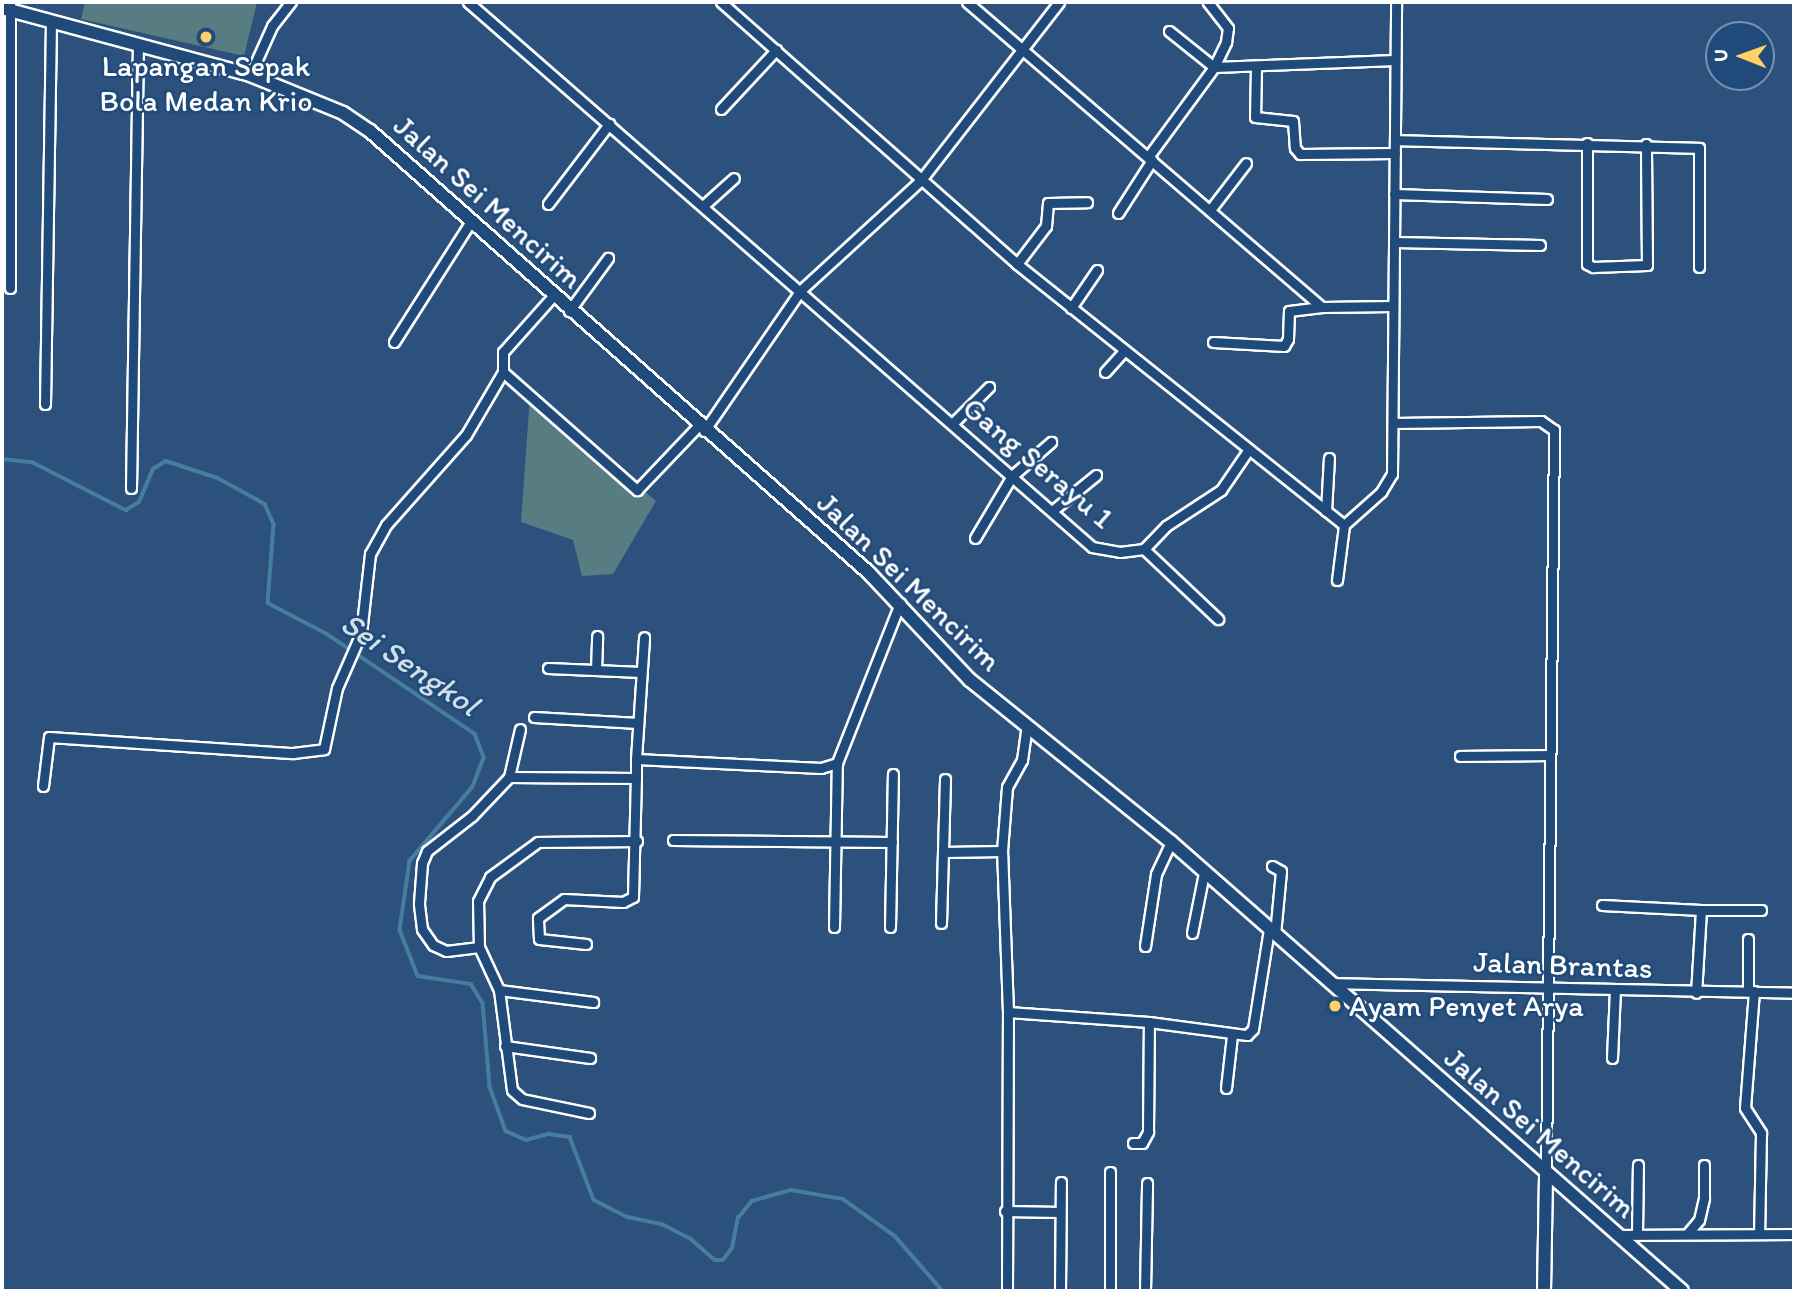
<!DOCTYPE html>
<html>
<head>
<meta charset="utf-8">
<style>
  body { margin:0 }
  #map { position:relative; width:1796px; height:1293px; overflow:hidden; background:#2c517c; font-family:Itim,sans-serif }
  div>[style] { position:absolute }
  .green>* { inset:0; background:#577d83 }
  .stream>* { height:3.5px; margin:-1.75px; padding:0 1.75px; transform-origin:1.75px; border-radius:1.75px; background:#467ea0 }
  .roads { filter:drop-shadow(2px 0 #fff) drop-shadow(-2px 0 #fff) drop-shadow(0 2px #fff) drop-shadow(0 -2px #fff) }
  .street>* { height:9px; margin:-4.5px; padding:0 4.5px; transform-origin:4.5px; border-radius:4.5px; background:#1f4a7a }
  .secondary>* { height:12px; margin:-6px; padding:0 6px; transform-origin:6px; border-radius:6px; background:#1f4a7a }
  .dots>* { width:19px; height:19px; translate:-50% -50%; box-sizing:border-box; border:4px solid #1f4a7a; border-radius:50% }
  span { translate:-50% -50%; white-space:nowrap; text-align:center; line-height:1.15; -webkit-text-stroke:5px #1f4a7a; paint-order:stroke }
  .poi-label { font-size:30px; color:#fff }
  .left { translate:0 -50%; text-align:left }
  .street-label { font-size:30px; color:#fff }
  .water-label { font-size:32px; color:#d1dfe7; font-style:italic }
  .frame { position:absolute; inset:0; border:4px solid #fff; pointer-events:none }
  .north { position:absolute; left:1705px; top:21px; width:70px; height:70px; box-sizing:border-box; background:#1f4a7a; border:2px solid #7992af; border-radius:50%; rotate:271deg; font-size:19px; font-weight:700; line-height:28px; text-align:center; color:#fff }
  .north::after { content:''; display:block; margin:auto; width:24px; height:32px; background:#ffd166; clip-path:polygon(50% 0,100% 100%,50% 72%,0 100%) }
</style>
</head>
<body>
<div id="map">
  <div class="green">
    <div style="clip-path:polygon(85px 2px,257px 2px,244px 56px,81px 19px)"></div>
    <div style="clip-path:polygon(530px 395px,656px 501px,613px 574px,582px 576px,573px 540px,521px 522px)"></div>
  </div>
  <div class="stream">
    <div style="left:2px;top:459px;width:30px;rotate:6deg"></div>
    <div style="left:32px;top:462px;width:106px;rotate:27.1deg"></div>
    <div style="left:126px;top:510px;width:15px;rotate:-32deg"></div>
    <div style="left:139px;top:502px;width:36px;rotate:-67deg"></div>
    <div style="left:153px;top:469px;width:15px;rotate:-32deg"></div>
    <div style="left:166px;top:461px;width:55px;rotate:18.1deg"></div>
    <div style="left:218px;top:478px;width:54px;rotate:29deg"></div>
    <div style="left:265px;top:504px;width:22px;rotate:66deg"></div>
    <div style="left:274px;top:524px;width:79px;rotate:94.3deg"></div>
    <div style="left:268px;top:603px;width:67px;rotate:27.7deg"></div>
    <div style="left:327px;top:634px;width:179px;rotate:34deg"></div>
    <div style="left:475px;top:734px;width:26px;rotate:69deg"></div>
    <div style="left:484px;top:758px;width:31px;rotate:111deg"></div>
    <div style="left:473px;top:787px;width:97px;rotate:130.4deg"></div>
    <div style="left:410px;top:861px;width:70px;rotate:98.2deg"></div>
    <div style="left:400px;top:930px;width:49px;rotate:68.6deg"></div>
    <div style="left:418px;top:976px;width:54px;rotate:8.6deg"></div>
    <div style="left:471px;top:984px;width:22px;rotate:58deg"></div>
    <div style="left:483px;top:1003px;width:84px;rotate:85.2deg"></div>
    <div style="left:490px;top:1087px;width:47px;rotate:70deg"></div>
    <div style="left:506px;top:1131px;width:22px;rotate:24deg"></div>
    <div style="left:526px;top:1140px;width:24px;rotate:-15deg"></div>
    <div style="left:549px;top:1134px;width:21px;rotate:8deg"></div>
    <div style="left:570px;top:1137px;width:67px;rotate:69.1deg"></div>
    <div style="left:594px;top:1200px;width:38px;rotate:27deg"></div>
    <div style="left:628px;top:1217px;width:35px;rotate:12deg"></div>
    <div style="left:662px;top:1224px;width:33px;rotate:27deg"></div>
    <div style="left:691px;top:1239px;width:32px;rotate:41deg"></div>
    <div style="left:715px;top:1260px;width:8px"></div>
    <div style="left:723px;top:1260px;width:15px;rotate:-53deg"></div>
    <div style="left:732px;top:1248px;width:31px;rotate:-79deg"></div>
    <div style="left:738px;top:1218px;width:22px;rotate:-51deg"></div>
    <div style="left:752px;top:1201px;width:41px;rotate:-15.8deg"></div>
    <div style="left:791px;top:1190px;width:53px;rotate:9.8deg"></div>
    <div style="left:843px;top:1199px;width:64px;rotate:35.4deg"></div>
    <div style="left:895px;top:1236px;width:73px;rotate:48.9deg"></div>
  </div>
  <div class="roads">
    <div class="street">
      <div style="left:468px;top:2px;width:828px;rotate:41.13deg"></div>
      <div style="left:1092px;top:547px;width:28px;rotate:10deg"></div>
      <div style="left:1120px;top:552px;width:24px;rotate:-7deg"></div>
      <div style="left:1144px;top:549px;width:32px;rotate:-46deg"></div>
      <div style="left:1166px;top:526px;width:66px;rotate:-33.2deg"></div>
      <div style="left:1221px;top:490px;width:46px;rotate:-55.6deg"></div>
      <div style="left:721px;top:2px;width:395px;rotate:41.5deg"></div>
      <div style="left:1017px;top:264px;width:418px;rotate:38.6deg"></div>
      <div style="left:1344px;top:525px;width:50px;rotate:-41.7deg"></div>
      <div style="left:1381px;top:492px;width:21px;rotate:-59deg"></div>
      <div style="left:1392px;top:474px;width:472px;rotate:-89.5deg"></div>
      <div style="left:967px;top:2px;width:468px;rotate:40.7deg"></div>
      <div style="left:1322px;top:307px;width:70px;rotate:-0.8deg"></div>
      <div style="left:1169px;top:31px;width:58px;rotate:38.7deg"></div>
      <div style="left:1214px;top:67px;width:181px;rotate:-2.2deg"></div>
      <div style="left:1256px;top:67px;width:50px;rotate:91.1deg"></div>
      <div style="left:1255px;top:117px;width:38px;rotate:6deg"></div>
      <div style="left:1293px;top:121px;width:27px;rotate:86deg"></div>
      <div style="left:1295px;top:148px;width:8px;rotate:50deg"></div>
      <div style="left:1300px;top:154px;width:95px;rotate:-0.6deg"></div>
      <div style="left:250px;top:75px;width:54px;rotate:-65.8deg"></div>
      <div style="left:272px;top:26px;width:31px;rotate:-52deg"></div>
      <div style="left:721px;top:109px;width:81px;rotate:-47deg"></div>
      <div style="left:1395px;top:140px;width:304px;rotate:1.5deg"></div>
      <div style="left:1699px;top:148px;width:119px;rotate:90deg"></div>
      <div style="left:1587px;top:143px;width:121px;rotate:90deg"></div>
      <div style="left:1587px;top:264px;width:7px;rotate:27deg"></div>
      <div style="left:1593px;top:267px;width:54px;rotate:-2.1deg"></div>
      <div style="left:1647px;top:265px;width:121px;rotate:-90.5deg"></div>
      <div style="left:1148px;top:157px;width:112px;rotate:-53.7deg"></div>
      <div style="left:1214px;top:67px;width:28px;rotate:-64deg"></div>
      <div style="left:1226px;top:42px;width:14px;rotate:-82deg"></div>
      <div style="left:1228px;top:28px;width:33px;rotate:-128deg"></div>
      <div style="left:1394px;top:194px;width:153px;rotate:1.9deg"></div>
      <div style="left:548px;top:204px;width:101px;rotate:-52.7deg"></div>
      <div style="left:704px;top:205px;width:40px;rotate:-42deg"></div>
      <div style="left:1210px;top:210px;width:59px;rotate:-52.5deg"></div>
      <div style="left:1118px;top:213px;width:63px;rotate:-57.3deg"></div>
      <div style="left:1394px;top:242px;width:146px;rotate:1.2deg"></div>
      <div style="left:1017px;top:264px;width:48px;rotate:-52.7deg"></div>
      <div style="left:1046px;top:226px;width:23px;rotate:-85deg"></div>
      <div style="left:1048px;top:203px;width:39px;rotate:-1deg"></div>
      <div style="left:10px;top:288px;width:286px;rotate:-90deg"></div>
      <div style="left:1071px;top:308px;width:46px;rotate:-55.6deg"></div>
      <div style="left:569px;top:311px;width:66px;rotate:-53.7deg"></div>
      <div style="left:394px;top:342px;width:143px;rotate:-57.5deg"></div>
      <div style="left:1213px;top:342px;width:71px;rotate:3.2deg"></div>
      <div style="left:1284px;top:346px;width:8px;rotate:-60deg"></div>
      <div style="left:1288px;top:339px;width:28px;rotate:-88deg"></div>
      <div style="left:1289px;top:311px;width:33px;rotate:-7deg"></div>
      <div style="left:503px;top:372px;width:20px;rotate:-90deg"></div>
      <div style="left:503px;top:352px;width:75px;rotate:-48.2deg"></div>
      <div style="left:1105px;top:372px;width:28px;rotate:-48deg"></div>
      <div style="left:45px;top:404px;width:382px;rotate:-89.1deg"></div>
      <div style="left:953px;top:423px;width:51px;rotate:-45deg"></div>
      <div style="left:1394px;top:423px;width:147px;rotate:-0.8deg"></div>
      <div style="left:1541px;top:421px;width:16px;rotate:35deg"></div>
      <div style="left:1554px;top:430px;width:744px;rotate:90.62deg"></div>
      <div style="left:704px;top:431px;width:171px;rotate:-55.5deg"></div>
      <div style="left:801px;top:290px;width:163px;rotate:-42.5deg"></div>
      <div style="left:921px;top:180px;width:225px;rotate:-52.2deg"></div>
      <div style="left:131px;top:488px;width:444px;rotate:-89.1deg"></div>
      <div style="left:1052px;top:511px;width:57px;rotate:-39.3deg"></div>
      <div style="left:1326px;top:511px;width:53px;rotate:-86.8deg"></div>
      <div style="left:975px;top:538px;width:72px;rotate:-59.2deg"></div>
      <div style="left:1012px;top:476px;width:52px;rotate:-41.1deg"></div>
      <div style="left:1144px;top:549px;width:102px;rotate:43.4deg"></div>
      <div style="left:1337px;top:580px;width:55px;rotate:-82.7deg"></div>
      <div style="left:548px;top:668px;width:93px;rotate:2.5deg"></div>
      <div style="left:596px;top:670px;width:34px;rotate:-88deg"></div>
      <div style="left:534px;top:717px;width:104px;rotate:3.3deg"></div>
      <div style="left:1460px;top:756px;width:90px;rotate:-0.6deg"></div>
      <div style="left:636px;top:759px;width:122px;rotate:-86.2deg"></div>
      <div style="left:509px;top:777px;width:49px;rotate:-77.1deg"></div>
      <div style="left:43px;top:786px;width:49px;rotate:-83deg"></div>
      <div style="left:49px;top:737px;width:245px;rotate:3.8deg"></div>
      <div style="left:293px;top:753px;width:31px;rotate:-7deg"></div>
      <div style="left:324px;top:749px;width:62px;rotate:-78deg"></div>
      <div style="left:337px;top:688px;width:60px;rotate:-66.4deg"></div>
      <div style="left:361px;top:633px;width:80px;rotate:-83.5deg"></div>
      <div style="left:370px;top:554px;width:33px;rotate:-61deg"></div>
      <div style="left:386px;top:525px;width:120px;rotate:-48.4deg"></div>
      <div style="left:466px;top:435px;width:73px;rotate:-59.6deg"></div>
      <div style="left:503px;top:372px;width:179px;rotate:41.4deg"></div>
      <div style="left:637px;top:490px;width:88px;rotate:-46.4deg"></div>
      <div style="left:673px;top:840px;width:219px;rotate:0.5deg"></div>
      <div style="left:944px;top:852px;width:58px;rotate:-1deg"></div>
      <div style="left:1272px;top:866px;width:10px;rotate:29deg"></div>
      <div style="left:1281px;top:871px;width:64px;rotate:95.4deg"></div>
      <div style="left:1602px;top:905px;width:99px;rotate:2.9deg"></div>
      <div style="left:1701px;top:910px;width:83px;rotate:93.4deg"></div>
      <div style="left:1701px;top:910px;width:60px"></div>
      <div style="left:941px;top:923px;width:144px;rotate:-88.4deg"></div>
      <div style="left:834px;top:927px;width:164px;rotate:-89deg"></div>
      <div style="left:837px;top:763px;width:172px;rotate:-68.5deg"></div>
      <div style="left:890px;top:927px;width:153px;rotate:-88.9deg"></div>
      <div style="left:1192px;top:933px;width:61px;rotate:-78.7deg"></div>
      <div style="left:1748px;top:939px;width:52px;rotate:90deg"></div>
      <div style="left:586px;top:944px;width:47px;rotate:-173.9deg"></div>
      <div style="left:539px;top:939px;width:21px;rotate:-93deg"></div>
      <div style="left:538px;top:918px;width:32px;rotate:-36deg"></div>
      <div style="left:564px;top:899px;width:59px;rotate:2.9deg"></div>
      <div style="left:623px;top:902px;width:11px;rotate:-27deg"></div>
      <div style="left:633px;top:897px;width:119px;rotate:-88.6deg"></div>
      <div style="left:1145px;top:946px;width:73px;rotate:-81.3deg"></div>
      <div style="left:1156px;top:874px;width:35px;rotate:-65deg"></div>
      <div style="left:479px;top:947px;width:33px;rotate:173deg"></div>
      <div style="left:446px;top:951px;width:14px;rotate:-155deg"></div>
      <div style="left:433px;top:945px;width:19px;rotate:-125deg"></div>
      <div style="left:422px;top:929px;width:26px;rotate:-97deg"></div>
      <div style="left:419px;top:903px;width:40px;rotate:-85.7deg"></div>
      <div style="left:422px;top:863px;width:13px;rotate:-67deg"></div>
      <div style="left:427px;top:851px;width:57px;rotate:-37.9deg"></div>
      <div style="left:472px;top:816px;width:54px;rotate:-46.5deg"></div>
      <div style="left:509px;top:777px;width:127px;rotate:0.5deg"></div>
      <div style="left:636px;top:778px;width:19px;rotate:-90deg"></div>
      <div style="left:636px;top:759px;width:185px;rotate:2.8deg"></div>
      <div style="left:821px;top:768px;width:17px;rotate:-17deg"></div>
      <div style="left:1331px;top:983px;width:463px;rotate:1.2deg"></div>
      <div style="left:499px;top:990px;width:95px;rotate:7.3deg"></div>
      <div style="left:1754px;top:991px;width:117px;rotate:94.4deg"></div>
      <div style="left:1745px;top:1108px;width:30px;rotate:57deg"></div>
      <div style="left:1761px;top:1133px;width:101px;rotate:91.1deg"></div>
      <div style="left:1008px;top:1012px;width:141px;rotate:4.1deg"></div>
      <div style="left:1149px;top:1022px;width:99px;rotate:7.6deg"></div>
      <div style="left:1247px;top:1035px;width:8px;rotate:-45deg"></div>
      <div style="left:1253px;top:1029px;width:101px;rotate:-80.9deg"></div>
      <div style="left:505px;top:1046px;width:86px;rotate:8deg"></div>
      <div style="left:1612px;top:1058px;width:68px;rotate:-87.5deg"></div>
      <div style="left:1226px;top:1088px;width:53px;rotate:-83.5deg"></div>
      <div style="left:589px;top:1113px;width:68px;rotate:-168.2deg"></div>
      <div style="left:522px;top:1099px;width:13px;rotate:-138deg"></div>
      <div style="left:512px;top:1090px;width:101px;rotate:-97.4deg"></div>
      <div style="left:499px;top:990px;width:47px;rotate:-114.9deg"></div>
      <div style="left:479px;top:947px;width:46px;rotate:-91.2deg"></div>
      <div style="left:478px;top:901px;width:27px;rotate:-63deg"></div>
      <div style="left:490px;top:877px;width:59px;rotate:-36.1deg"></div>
      <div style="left:538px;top:842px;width:99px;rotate:-0.6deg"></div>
      <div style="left:1133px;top:1143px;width:9px"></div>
      <div style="left:1142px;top:1143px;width:13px;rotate:-61deg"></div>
      <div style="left:1148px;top:1132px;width:110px;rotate:-89.5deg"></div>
      <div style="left:1005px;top:1211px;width:55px;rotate:1deg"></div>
      <div style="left:1637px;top:1233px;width:68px;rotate:-89.2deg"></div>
      <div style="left:1688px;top:1233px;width:17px;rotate:-50deg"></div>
      <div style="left:1699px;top:1220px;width:23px;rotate:-77deg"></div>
      <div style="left:1704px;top:1198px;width:33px;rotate:-90deg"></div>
      <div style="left:1618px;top:1235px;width:176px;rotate:-0.3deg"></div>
      <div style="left:1007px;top:1291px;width:279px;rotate:-89.8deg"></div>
      <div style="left:1008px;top:1012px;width:161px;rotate:-92.1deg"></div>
      <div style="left:1002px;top:851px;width:64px;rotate:-85.5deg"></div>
      <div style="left:1007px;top:787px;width:31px;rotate:-61deg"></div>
      <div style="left:1022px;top:760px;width:35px;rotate:-82deg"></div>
      <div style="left:1060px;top:1291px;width:109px;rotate:-89.5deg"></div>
      <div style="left:1110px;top:1291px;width:119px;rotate:-90deg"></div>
      <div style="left:1145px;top:1291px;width:108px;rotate:-88.9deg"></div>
    </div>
    <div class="secondary">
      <div style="left:2px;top:8px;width:257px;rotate:15.1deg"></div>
      <div style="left:250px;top:75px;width:100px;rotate:22.2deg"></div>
      <div style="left:343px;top:113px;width:32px;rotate:34deg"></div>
      <div style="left:370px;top:131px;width:667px;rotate:41.53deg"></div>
      <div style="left:869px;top:573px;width:147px;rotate:46.7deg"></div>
      <div style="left:970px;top:680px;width:258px;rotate:38.9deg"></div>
      <div style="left:1171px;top:842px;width:680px;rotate:41.3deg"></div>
      <div style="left:1544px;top:1291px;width:116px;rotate:-89deg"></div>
    </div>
  </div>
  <div class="dots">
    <div style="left:206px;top:37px;background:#ffd166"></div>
    <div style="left:1335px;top:1006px;background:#ffd166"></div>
  </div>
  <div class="poi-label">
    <span style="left:206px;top:83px">Lapangan Sepak<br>Bola Medan Krio</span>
    <span class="left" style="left:1349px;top:1006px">Ayam Penyet Arya</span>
  </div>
  <div class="street-label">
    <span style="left:488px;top:202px;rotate:42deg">Jalan Sei Mencirim</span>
    <span style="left:1038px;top:463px;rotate:40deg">Gang Serayu 1</span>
    <span style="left:909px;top:582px;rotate:44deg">Jalan Sei Mencirim</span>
    <span style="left:1563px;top:965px;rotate:2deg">Jalan Brantas</span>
    <span style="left:1540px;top:1133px;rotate:41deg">Jalan Sei Mencirim</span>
  </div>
  <div class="water-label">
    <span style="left:410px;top:664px;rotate:34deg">Sei Sengkol</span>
  </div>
  <div class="frame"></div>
  <div class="north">U</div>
</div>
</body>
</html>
